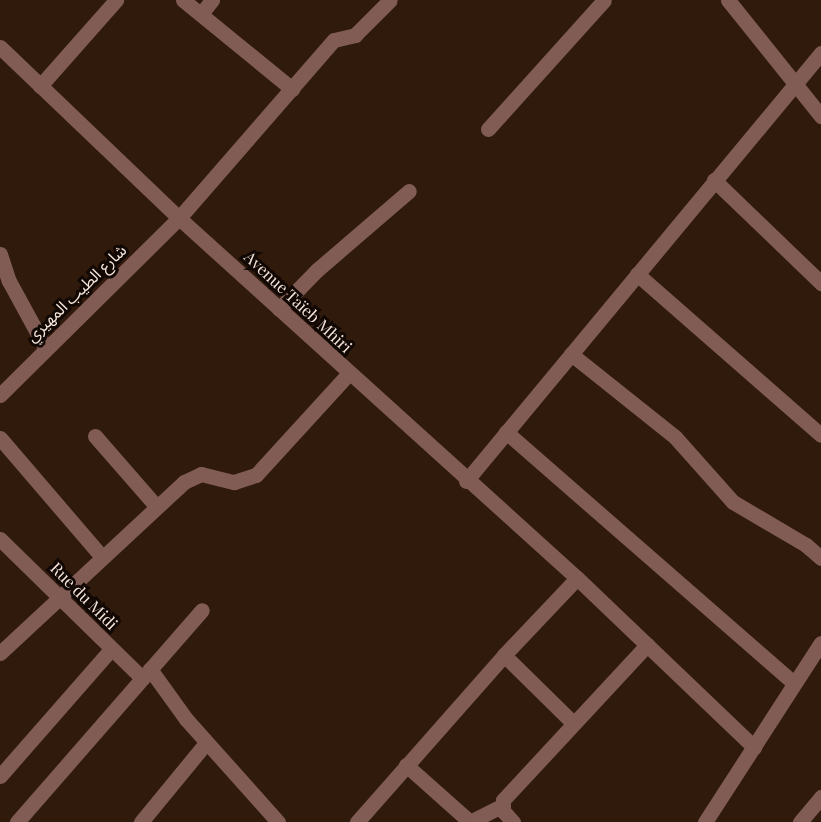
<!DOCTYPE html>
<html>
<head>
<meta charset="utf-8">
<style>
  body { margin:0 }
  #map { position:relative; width:821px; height:822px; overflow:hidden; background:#301a0c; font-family:"Playfair Display","Noto Sans Arabic",serif }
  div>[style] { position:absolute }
  .street>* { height:15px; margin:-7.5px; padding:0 7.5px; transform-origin:7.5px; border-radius:7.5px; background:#805c54 }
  span { translate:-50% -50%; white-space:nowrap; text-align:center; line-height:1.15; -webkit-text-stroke:6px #110703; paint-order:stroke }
  .street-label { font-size:16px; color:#f6e6dd }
</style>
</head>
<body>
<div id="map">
  <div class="street">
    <div style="left:183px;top:0;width:141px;rotate:39.2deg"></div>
    <div style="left:728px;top:0;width:149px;rotate:51.3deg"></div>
    <div style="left:201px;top:14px;width:18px;rotate:-52deg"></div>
    <div style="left:0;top:47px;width:248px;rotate:43.7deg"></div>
    <div style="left:179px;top:218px;width:537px;rotate:42.13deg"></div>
    <div style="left:577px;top:578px;width:245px;rotate:43.7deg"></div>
    <div style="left:40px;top:86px;width:115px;rotate:-48.5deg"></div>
    <div style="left:488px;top:129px;width:173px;rotate:-48deg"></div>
    <div style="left:714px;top:180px;width:149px;rotate:43.9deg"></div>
    <div style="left:0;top:254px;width:28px;rotate:72deg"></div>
    <div style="left:9px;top:281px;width:75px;rotate:61.4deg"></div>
    <div style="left:637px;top:274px;width:244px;rotate:41.2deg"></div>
    <div style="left:279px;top:309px;width:54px;rotate:-45.7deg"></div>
    <div style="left:317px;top:270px;width:121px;rotate:-40.7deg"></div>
    <div style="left:571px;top:354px;width:133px;rotate:38.6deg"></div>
    <div style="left:675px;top:437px;width:87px;rotate:48.3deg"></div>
    <div style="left:733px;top:502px;width:85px;rotate:30.5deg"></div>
    <div style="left:806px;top:545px;width:20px;rotate:41deg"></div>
    <div style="left:0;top:395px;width:252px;rotate:-44.7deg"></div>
    <div style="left:179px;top:218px;width:236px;rotate:-49deg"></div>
    <div style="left:334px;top:40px;width:22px;rotate:-13deg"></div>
    <div style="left:355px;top:35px;width:49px;rotate:-45deg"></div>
    <div style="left:506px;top:432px;width:382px;rotate:41.1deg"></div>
    <div style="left:95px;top:436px;width:93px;rotate:48.9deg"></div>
    <div style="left:0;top:438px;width:155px;rotate:49.4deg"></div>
    <div style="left:466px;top:481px;width:556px;rotate:-50.33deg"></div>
    <div style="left:0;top:539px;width:199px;rotate:44.4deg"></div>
    <div style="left:0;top:653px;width:251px;rotate:-42.9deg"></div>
    <div style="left:184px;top:482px;width:19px;rotate:-25deg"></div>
    <div style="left:201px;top:474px;width:34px;rotate:14deg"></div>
    <div style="left:234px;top:482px;width:23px;rotate:-18deg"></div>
    <div style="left:256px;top:475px;width:138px;rotate:-47.6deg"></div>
    <div style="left:504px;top:655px;width:95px;rotate:44.6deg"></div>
    <div style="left:150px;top:669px;width:62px;rotate:54.2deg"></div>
    <div style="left:186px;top:719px;width:138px;rotate:48.2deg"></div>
    <div style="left:406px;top:765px;width:86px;rotate:41.7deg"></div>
    <div style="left:470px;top:822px;width:35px;rotate:-27deg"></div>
    <div style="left:0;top:776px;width:169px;rotate:-48.8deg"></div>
    <div style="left:17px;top:822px;width:281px;rotate:-48.9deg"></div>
    <div style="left:141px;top:822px;width:102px;rotate:-50.6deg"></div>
    <div style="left:357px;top:822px;width:222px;rotate:-48.6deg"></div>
    <div style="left:504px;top:655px;width:106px;rotate:-46.5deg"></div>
    <div style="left:513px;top:822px;width:15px;rotate:-132deg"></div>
    <div style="left:503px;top:811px;width:11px;rotate:-90deg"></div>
    <div style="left:503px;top:800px;width:212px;rotate:-47.1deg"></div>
    <div style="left:705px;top:822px;width:213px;rotate:-57.1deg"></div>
    <div style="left:800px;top:822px;width:33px;rotate:-50deg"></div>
  </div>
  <div class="street-label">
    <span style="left:76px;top:293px;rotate:-44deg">شارع الطيب المهيري</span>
    <span style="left:298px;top:302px;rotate:43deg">Avenue Taïeb Mhiri</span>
    <span style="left:84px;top:596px;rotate:45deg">Rue du Midi</span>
  </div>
</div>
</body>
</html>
